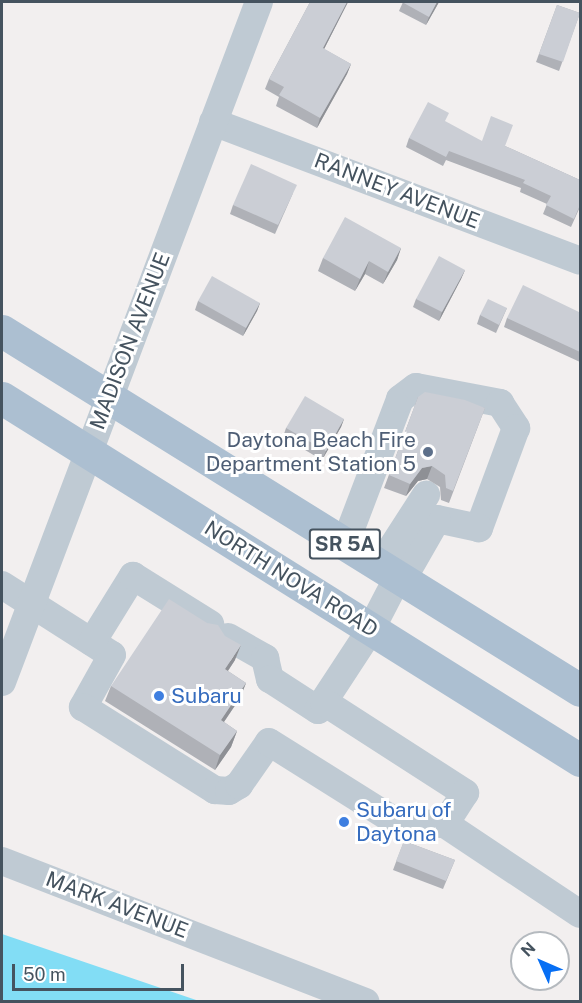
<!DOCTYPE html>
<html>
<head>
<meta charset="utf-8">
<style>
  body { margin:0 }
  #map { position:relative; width:582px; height:1003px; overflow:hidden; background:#f2efef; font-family:"Public Sans",sans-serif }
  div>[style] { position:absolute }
  .water>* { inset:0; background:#82ddf5 }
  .minor>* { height:28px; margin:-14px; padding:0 14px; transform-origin:14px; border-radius:14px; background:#bfcad3 }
  .major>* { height:33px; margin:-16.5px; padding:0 16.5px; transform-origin:16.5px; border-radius:16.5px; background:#acbfd1 }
  .wall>* { inset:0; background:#afb1b7 }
  .shaded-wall>* { inset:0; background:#8e9095 }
  .building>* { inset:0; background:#cbced5 }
  .dots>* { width:16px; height:16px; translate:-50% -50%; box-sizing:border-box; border:3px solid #fff; border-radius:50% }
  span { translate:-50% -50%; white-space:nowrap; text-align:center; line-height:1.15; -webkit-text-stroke:6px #fff; paint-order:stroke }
  .shield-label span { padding:2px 4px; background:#fff; border:2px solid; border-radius:4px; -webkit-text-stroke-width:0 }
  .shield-label { font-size:20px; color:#45535f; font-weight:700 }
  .street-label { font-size:21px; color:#45535f }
  .service-label { font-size:21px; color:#4e5e75 }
  .right { translate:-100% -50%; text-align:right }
  .shop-label { font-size:21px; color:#366cbe }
  .left { translate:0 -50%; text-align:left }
  .frame { position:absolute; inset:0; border:3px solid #45535f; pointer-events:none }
  .north { position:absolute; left:510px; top:931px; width:60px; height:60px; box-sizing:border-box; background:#fff; border:2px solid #b5babf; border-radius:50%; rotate:315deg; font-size:16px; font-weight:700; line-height:24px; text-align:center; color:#45535f }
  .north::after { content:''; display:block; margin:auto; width:21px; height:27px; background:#076ff4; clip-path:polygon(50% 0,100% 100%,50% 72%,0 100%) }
  .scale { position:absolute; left:12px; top:964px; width:172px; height:27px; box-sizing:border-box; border:3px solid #45535f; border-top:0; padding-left:8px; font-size:18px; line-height:21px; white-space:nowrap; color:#45535f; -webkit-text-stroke:4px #fff; paint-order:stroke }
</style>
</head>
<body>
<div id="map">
  <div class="water">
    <div style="clip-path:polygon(2px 934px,199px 1001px,2px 1001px)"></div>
  </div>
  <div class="minor">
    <div style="left:213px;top:122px;width:392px;rotate:20.7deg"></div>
    <div style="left:345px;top:544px;width:155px;rotate:-69.2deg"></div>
    <div style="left:400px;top:399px;width:20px;rotate:-37deg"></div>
    <div style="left:416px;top:387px;width:86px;rotate:10.8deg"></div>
    <div style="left:500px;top:403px;width:30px;rotate:57deg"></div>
    <div style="left:516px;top:428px;width:107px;rotate:110.3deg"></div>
    <div style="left:479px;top:528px;width:43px;rotate:-167.9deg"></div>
    <div style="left:437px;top:519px;width:70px;rotate:119.8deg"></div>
    <div style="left:380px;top:566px;width:85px;rotate:-57.1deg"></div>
    <div style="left:2px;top:585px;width:130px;rotate:32.5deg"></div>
    <div style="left:112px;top:655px;width:60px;rotate:119.1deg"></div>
    <div style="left:83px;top:707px;width:156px;rotate:32.2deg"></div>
    <div style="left:215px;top:790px;width:14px;rotate:4deg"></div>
    <div style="left:229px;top:791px;width:12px;rotate:-31deg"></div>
    <div style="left:239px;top:785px;width:52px;rotate:-55.1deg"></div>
    <div style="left:269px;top:742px;width:152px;rotate:32.1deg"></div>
    <div style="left:398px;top:823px;width:47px;rotate:1.2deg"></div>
    <div style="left:228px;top:637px;width:43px;rotate:29.6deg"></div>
    <div style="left:265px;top:658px;width:22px;rotate:77deg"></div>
    <div style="left:270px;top:679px;width:57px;rotate:32.9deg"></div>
    <div style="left:318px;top:710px;width:97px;rotate:-56.8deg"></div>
    <div style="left:371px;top:629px;width:59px;rotate:-62.6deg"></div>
    <div style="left:92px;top:642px;width:78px;rotate:-58.2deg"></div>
    <div style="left:133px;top:576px;width:91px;rotate:31.9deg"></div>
    <div style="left:2px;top:682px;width:727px;rotate:-69.3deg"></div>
    <div style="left:324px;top:702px;width:168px;rotate:32.8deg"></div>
    <div style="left:465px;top:793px;width:37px;rotate:123deg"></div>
    <div style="left:445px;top:824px;width:162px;rotate:33.7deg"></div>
    <div style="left:2px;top:861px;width:390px;rotate:21.2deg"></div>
  </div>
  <div class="major">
    <div style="left:2px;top:331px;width:680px;rotate:31.84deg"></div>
    <div style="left:2px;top:398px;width:682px;rotate:32.06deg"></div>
  </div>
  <div class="wall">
    <div style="clip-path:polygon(310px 2px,348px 2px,324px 49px,351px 64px,347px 74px,317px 128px,276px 106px,279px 97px,265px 89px,269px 79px)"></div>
    <div style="clip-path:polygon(403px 2px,439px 2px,426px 25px,399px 11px)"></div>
    <div style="clip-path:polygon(557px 5px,580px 13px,559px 71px,536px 62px)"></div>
    <div style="clip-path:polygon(409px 138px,482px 141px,505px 146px,580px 180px,580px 207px,571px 227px,543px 214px,547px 204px,520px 192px,521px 188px,446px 160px,443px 166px,406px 147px)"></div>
    <div style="clip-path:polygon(293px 193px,275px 234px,230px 214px,233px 205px)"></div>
    <div style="clip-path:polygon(401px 248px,397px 260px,383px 284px,365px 274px,355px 291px,318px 271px,323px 258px)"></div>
    <div style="clip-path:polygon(465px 270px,461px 279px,439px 321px,413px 307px,416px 299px)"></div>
    <div style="clip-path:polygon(198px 301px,260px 303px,257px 311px,243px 336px,195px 310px)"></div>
    <div style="clip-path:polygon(507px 308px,496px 333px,477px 324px,480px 315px)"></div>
    <div style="clip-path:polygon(580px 309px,580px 362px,504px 327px,507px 318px,579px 312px)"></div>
    <div style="clip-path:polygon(418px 397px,485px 408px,449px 503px,441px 500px,440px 487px,427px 479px,418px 481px,406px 496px,384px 488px)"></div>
    <div style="clip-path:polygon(344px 419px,341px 427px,322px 460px,283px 437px,286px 428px)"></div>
    <div style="clip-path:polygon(235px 660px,228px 671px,246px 683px,240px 698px,224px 722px,237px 731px,231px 747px,215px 770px,105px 701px,111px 686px)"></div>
    <div style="clip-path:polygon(404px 841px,455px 860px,443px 889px,393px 870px)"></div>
  </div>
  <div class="shaded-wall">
    <div style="clip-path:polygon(347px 2px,348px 2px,319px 59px,323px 48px)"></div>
    <div style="clip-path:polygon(437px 2px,439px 2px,426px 25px,429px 17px)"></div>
    <div style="clip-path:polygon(351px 64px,347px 74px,317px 128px,320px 118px)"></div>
    <div style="clip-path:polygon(401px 248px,397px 260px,383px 284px,388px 272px)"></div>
    <div style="clip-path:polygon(369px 261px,365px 274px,355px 291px,360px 279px)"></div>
    <div style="clip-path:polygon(465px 270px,461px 279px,439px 321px,442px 312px)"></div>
    <div style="clip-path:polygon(260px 303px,257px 311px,243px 336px,246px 328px)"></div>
    <div style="clip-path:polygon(344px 419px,341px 427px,322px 460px,326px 451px)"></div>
    <div style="clip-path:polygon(432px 466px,427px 479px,418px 481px,406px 496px,410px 484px,422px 468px)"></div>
    <div style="clip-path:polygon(241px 645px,235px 660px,219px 684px,225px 669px)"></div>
    <div style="clip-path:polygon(246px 683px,240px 698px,215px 735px,221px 720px)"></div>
    <div style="clip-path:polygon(237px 731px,231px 747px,215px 770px,220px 755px)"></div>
  </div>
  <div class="building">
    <div style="clip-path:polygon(310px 2px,347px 2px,323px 48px,351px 64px,320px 118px,279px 95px,284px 87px,269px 79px)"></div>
    <div style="clip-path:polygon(402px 2px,437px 2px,429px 17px)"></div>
    <div style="clip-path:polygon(557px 5px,580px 13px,563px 62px,539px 54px)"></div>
    <div style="clip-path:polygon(428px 102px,449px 113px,445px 121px,482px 141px,491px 116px,513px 125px,505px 146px,580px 180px,580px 205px,574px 219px,546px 205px,551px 196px,523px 183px,525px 180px,449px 151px,446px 157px,409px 138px)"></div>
    <div style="clip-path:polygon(251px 164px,297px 185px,278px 225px,233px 205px)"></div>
    <div style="clip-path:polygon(345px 217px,401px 248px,388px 272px,369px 261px,360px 279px,323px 258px)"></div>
    <div style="clip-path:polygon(439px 256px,465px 270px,442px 312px,416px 299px)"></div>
    <div style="clip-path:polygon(212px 276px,260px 303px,246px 328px,198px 301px)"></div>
    <div style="clip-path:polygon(523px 285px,579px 312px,580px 309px,580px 352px,507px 318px)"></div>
    <div style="clip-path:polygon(488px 299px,507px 308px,499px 325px,480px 315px)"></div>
    <div style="clip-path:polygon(425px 392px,465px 400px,485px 408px,453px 491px,446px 488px,445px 475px,432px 466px,422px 468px,410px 484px,389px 475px,418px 397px)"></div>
    <div style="clip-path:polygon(305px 396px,344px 419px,326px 451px,286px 428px)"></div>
    <div style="clip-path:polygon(169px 599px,207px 623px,218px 625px,225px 636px,241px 645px,225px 669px,246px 683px,221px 720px,237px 731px,220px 755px,111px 686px)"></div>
    <div style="clip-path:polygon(404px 841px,455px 860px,446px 881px,396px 861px)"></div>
  </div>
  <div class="dots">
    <div style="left:428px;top:452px;background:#5c6f8a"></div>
    <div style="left:159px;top:696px;background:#3f7fe0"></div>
    <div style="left:344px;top:822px;background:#3f7fe0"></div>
  </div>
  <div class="shield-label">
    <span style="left:345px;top:544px">SR 5A</span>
  </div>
  <div class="street-label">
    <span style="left:397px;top:191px;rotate:21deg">RANNEY AVENUE</span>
    <span style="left:130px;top:341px;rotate:-69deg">MADISON AVENUE</span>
    <span style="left:291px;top:579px;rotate:32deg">NORTH NOVA ROAD</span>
    <span style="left:117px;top:905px;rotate:21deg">MARK AVENUE</span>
  </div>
  <div class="service-label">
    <span class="right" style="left:416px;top:452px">Daytona Beach Fire<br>Department Station 5</span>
  </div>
  <div class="shop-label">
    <span class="left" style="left:171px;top:696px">Subaru</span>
    <span class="left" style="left:356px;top:822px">Subaru of<br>Daytona</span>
  </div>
  <div class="frame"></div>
  <div class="north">N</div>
  <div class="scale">50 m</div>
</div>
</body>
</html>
